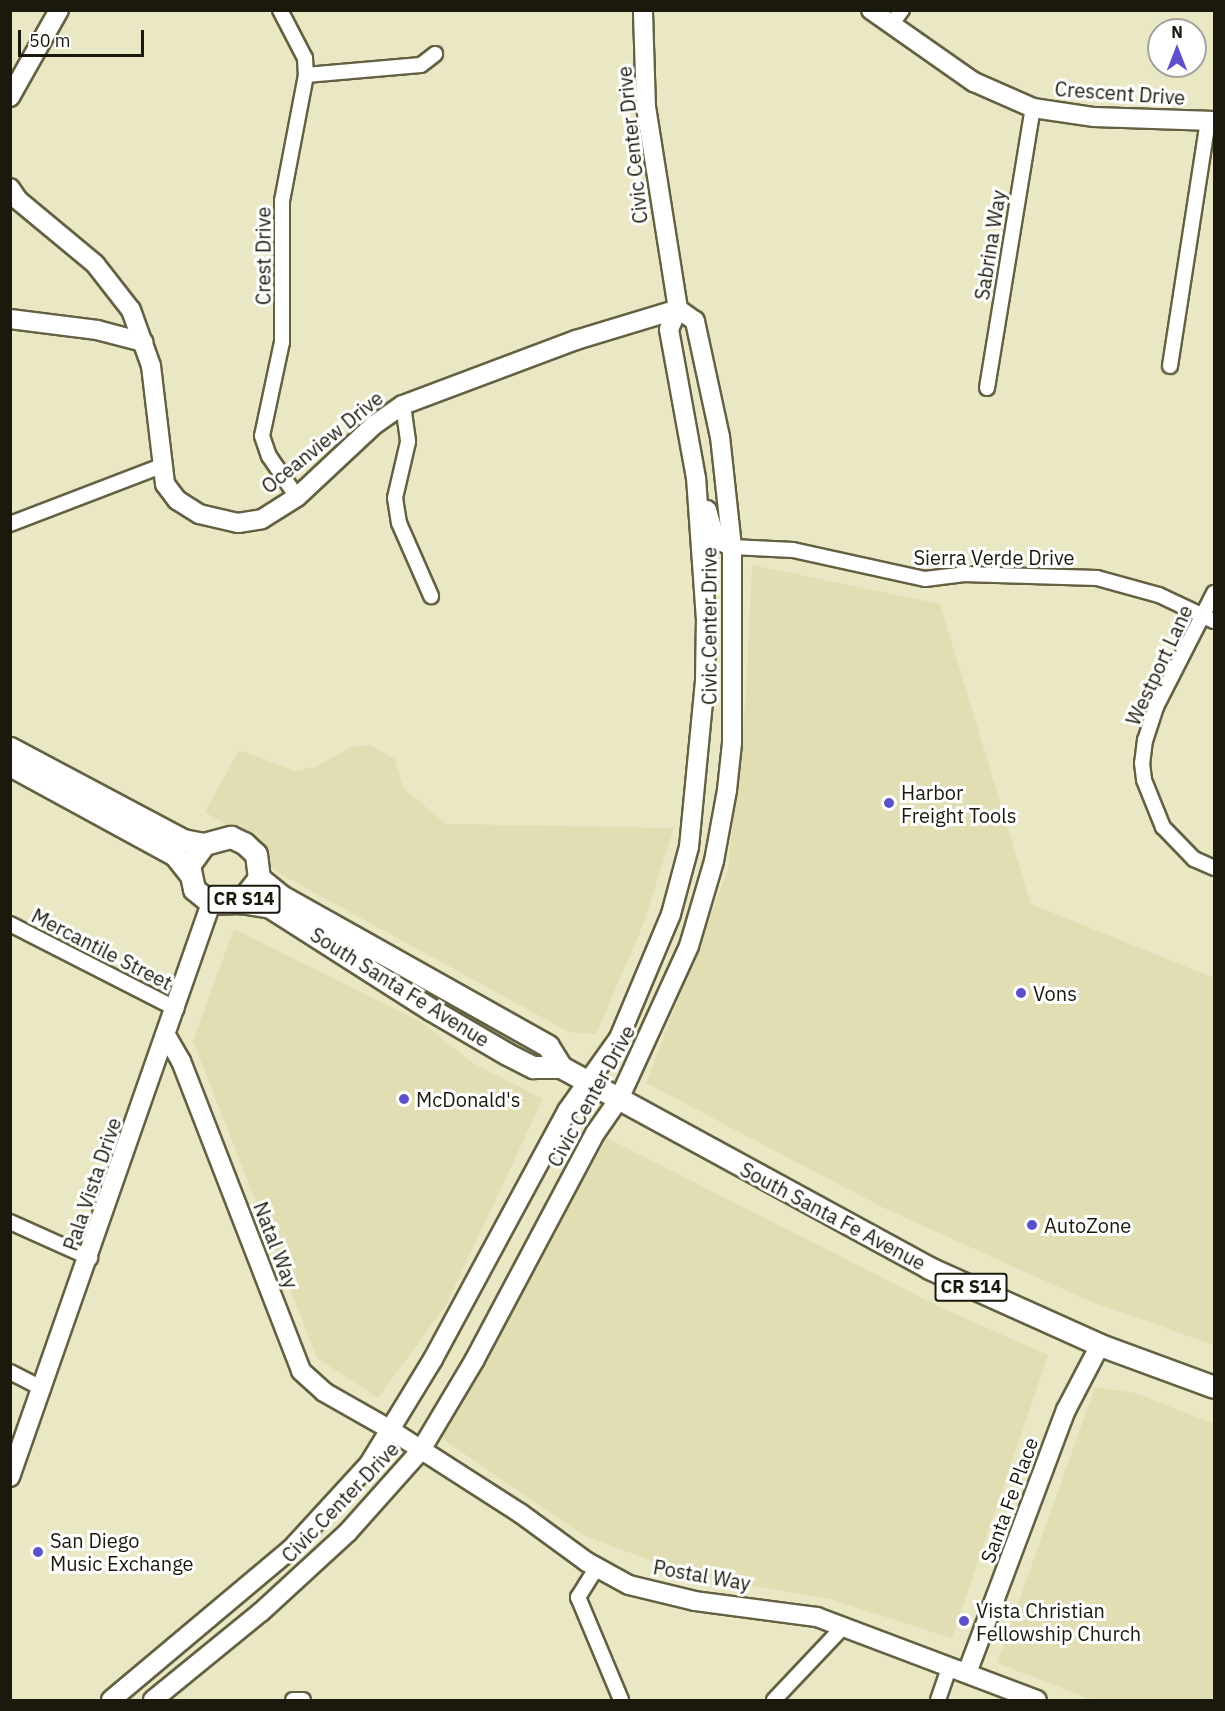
<!DOCTYPE html>
<html>
<head>
<meta charset="utf-8">
<style>
  body { margin:0 }
  #map { position:relative; width:1225px; height:1711px; overflow:hidden; background:#e9e7c4; font-family:"IBM Plex Sans",sans-serif }
  div>[style] { position:absolute }
  .built>* { inset:0; background:#e1deb3 }
  .roads { filter:drop-shadow(2px 0 #646143) drop-shadow(-2px 0 #646143) drop-shadow(0 2px #646143) drop-shadow(0 -2px #646143) }
  .street>* { height:14px; margin:-7px; padding:0 7px; transform-origin:7px; border-radius:7px; background:#fff }
  .secondary>* { height:18px; margin:-9px; padding:0 9px; transform-origin:9px; border-radius:9px; background:#fff }
  .primary>* { height:21px; margin:-10.5px; padding:0 10.5px; transform-origin:10.5px; border-radius:10.5px; background:#fff }
  .dots>* { width:16px; height:16px; translate:-50% -50%; box-sizing:border-box; border:3px solid #fff; border-radius:50% }
  span { translate:-50% -50%; white-space:nowrap; text-align:center; line-height:1.15; -webkit-text-stroke:6px #fff; paint-order:stroke }
  .shield-label span { padding:2px 4px; background:#fff; border:2px solid; border-radius:4px; -webkit-text-stroke-width:0 }
  .shield-label { font-size:18px; color:#1a190c; font-weight:700 }
  .street-label { font-size:20px; color:#1a190c }
  .poi-label { font-size:20px; color:#1a190c }
  .left { translate:0 -50%; text-align:left }
  .frame { position:absolute; inset:0; border:12px solid #1a190c; pointer-events:none }
  .north { position:absolute; left:1147px; top:18px; width:60px; height:60px; box-sizing:border-box; background:#fff; border:2px solid #a3a39e; border-radius:50%; rotate:0deg; font-size:16px; font-weight:700; line-height:24px; text-align:center; color:#1a190c }
  .north::after { content:''; display:block; margin:auto; width:21px; height:27px; background:#5d51ca; clip-path:polygon(50% 0,100% 100%,50% 72%,0 100%) }
  .scale { position:absolute; left:18px; top:30px; width:126px; height:27px; box-sizing:border-box; border:3px solid #1a190c; border-top:0; padding-left:8px; font-size:18px; line-height:21px; white-space:nowrap; color:#1a190c; -webkit-text-stroke:4px #fff; paint-order:stroke }
</style>
</head>
<body>
<div id="map">
  <div class="built">
    <div style="clip-path:polygon(752px 565px,940px 604px,1031px 904px,1214px 978px,1214px 1345px,1087px 1300px,884px 1208px,646px 1083px,728px 870px,746px 695px)"></div>
    <div style="clip-path:polygon(371px 745px,395px 759px,403px 788px,446px 824px,674px 828px,643px 925px,596px 1034px,569px 1032px,275px 871px,256px 843px,205px 812px,239px 750px,295px 771px,315px 767px,352px 747px)"></div>
    <div style="clip-path:polygon(234px 929px,421px 1022px,473px 1063px,543px 1099px,446px 1305px,378px 1398px,317px 1358px,193px 1041px)"></div>
    <div style="clip-path:polygon(607px 1138px,944px 1309px,1048px 1355px,952px 1638px,829px 1599px,683px 1573px,583px 1535px,438px 1436px)"></div>
    <div style="clip-path:polygon(1095px 1387px,1135px 1393px,1214px 1424px,1214px 1700px,1093px 1700px,997px 1663px)"></div>
  </div>
  <div class="roads">
    <div class="street">
      <div style="left:280px;top:10px;width:54px;rotate:62.5deg"></div>
      <div style="left:305px;top:58px;width:17px;rotate:87deg"></div>
      <div style="left:306px;top:75px;width:128px;rotate:100.8deg"></div>
      <div style="left:282px;top:201px;width:141px;rotate:90deg"></div>
      <div style="left:282px;top:342px;width:96px;rotate:102deg"></div>
      <div style="left:262px;top:436px;width:21px;rotate:71deg"></div>
      <div style="left:269px;top:456px;width:50px;rotate:55.7deg"></div>
      <div style="left:891px;top:25px;width:19px;rotate:-54deg"></div>
      <div style="left:306px;top:75px;width:115px;rotate:-5deg"></div>
      <div style="left:421px;top:65px;width:18px;rotate:-38deg"></div>
      <div style="left:1170px;top:366px;width:248px;rotate:-81.2deg"></div>
      <div style="left:987px;top:388px;width:284px;rotate:-80.7deg"></div>
      <div style="left:403px;top:405px;width:37px;rotate:82deg"></div>
      <div style="left:408px;top:442px;width:57px;rotate:103.1deg"></div>
      <div style="left:395px;top:498px;width:25px;rotate:81deg"></div>
      <div style="left:399px;top:523px;width:80px;rotate:66.3deg"></div>
      <div style="left:10px;top:524px;width:162px;rotate:-21deg"></div>
      <div style="left:732px;top:547px;width:61px;rotate:2.8deg"></div>
      <div style="left:793px;top:550px;width:135px;rotate:12.4deg"></div>
      <div style="left:925px;top:579px;width:38px;rotate:-7deg"></div>
      <div style="left:963px;top:574px;width:134px;rotate:1.7deg"></div>
      <div style="left:1097px;top:578px;width:64px;rotate:15.3deg"></div>
      <div style="left:1159px;top:595px;width:61px;rotate:25.3deg"></div>
      <div style="left:1214px;top:593px;width:128px;rotate:117deg"></div>
      <div style="left:1156px;top:707px;width:35px;rotate:108deg"></div>
      <div style="left:1145px;top:740px;width:23px;rotate:97deg"></div>
      <div style="left:1142px;top:763px;width:17px;rotate:83deg"></div>
      <div style="left:1144px;top:780px;width:51px;rotate:68deg"></div>
      <div style="left:1163px;top:827px;width:45px;rotate:45.9deg"></div>
      <div style="left:1194px;top:859px;width:22px;rotate:24deg"></div>
      <div style="left:10px;top:924px;width:187px;rotate:27deg"></div>
      <div style="left:10px;top:1222px;width:88px;rotate:24.2deg"></div>
      <div style="left:10px;top:1372px;width:37px;rotate:27deg"></div>
      <div style="left:597px;top:1567px;width:36px;rotate:122deg"></div>
      <div style="left:578px;top:1597px;width:112px;rotate:67.3deg"></div>
      <div style="left:293px;top:1700px;width:10px"></div>
      <div style="left:774px;top:1700px;width:100px;rotate:-46.6deg"></div>
      <div style="left:938px;top:1700px;width:36px;rotate:-71deg"></div>
    </div>
    <div class="secondary">
      <div style="left:871px;top:10px;width:126px;rotate:35deg"></div>
      <div style="left:974px;top:82px;width:64px;rotate:23.8deg"></div>
      <div style="left:1033px;top:108px;width:62px;rotate:8.4deg"></div>
      <div style="left:1094px;top:117px;width:120px;rotate:1.9deg"></div>
      <div style="left:10px;top:97px;width:100px;rotate:-60.6deg"></div>
      <div style="left:10px;top:188px;width:14px;rotate:56deg"></div>
      <div style="left:18px;top:200px;width:100px;rotate:39.7deg"></div>
      <div style="left:95px;top:264px;width:58px;rotate:52deg"></div>
      <div style="left:131px;top:310px;width:59px;rotate:70.3deg"></div>
      <div style="left:151px;top:366px;width:119px;rotate:83.2deg"></div>
      <div style="left:165px;top:484px;width:20px;rotate:53deg"></div>
      <div style="left:177px;top:500px;width:26px;rotate:32deg"></div>
      <div style="left:199px;top:514px;width:40px;rotate:13deg"></div>
      <div style="left:238px;top:523px;width:24px;rotate:-9deg"></div>
      <div style="left:262px;top:519px;width:41px;rotate:-32.2deg"></div>
      <div style="left:297px;top:497px;width:105px;rotate:-43.1deg"></div>
      <div style="left:374px;top:425px;width:35px;rotate:-35deg"></div>
      <div style="left:403px;top:405px;width:185px;rotate:-20.6deg"></div>
      <div style="left:576px;top:340px;width:107px;rotate:-16.9deg"></div>
      <div style="left:10px;top:319px;width:88px;rotate:7.2deg"></div>
      <div style="left:97px;top:330px;width:48px;rotate:14.6deg"></div>
      <div style="left:707px;top:510px;width:29px;rotate:74deg"></div>
      <div style="left:715px;top:538px;width:19px;rotate:28deg"></div>
      <div style="left:167px;top:1037px;width:28px;rotate:60deg"></div>
      <div style="left:181px;top:1061px;width:332px;rotate:68.8deg"></div>
      <div style="left:301px;top:1371px;width:31px;rotate:42deg"></div>
      <div style="left:324px;top:1392px;width:75px;rotate:29.6deg"></div>
      <div style="left:389px;top:1429px;width:156px;rotate:32.7deg"></div>
      <div style="left:520px;top:1513px;width:83px;rotate:36.2deg"></div>
      <div style="left:587px;top:1562px;width:48px;rotate:28.7deg"></div>
      <div style="left:629px;top:1585px;width:68px;rotate:13.6deg"></div>
      <div style="left:695px;top:1601px;width:123px;rotate:7.5deg"></div>
      <div style="left:817px;top:1617px;width:235px;rotate:20.7deg"></div>
      <div style="left:10px;top:1477px;width:608px;rotate:-70.7deg"></div>
      <div style="left:967px;top:1673px;width:281px;rotate:-69.4deg"></div>
      <div style="left:1066px;top:1410px;width:73px;rotate:-62.4deg"></div>
      <div style="left:111px;top:1700px;width:235px;rotate:-40deg"></div>
      <div style="left:291px;top:1549px;width:115px;rotate:-47.5deg"></div>
      <div style="left:369px;top:1464px;width:123px;rotate:-58.6deg"></div>
      <div style="left:433px;top:1359px;width:282px;rotate:-61.6deg"></div>
      <div style="left:567px;top:1111px;width:90px;rotate:-54.5deg"></div>
      <div style="left:619px;top:1038px;width:134px;rotate:-67.2deg"></div>
      <div style="left:671px;top:914px;width:69px;rotate:-75deg"></div>
      <div style="left:689px;top:847px;width:167px;rotate:-84.5deg"></div>
      <div style="left:705px;top:681px;width:61px;rotate:-89.1deg"></div>
      <div style="left:706px;top:620px;width:142px;rotate:-94deg"></div>
      <div style="left:696px;top:478px;width:151px;rotate:-100.3deg"></div>
      <div style="left:669px;top:329px;width:22px;rotate:-66deg"></div>
      <div style="left:678px;top:309px;width:204px;rotate:-99deg"></div>
      <div style="left:646px;top:108px;width:98px;rotate:-91.8deg"></div>
      <div style="left:153px;top:1700px;width:139px;rotate:-39.2deg"></div>
      <div style="left:261px;top:1612px;width:118px;rotate:-42.6deg"></div>
      <div style="left:348px;top:1532px;width:110px;rotate:-48.3deg"></div>
      <div style="left:421px;top:1450px;width:104px;rotate:-59.2deg"></div>
      <div style="left:474px;top:1361px;width:259px;rotate:-62deg"></div>
      <div style="left:596px;top:1132px;width:40px;rotate:-55.1deg"></div>
      <div style="left:619px;top:1099px;width:168px;rotate:-65.4deg"></div>
      <div style="left:689px;top:946px;width:89px;rotate:-73.6deg"></div>
      <div style="left:714px;top:861px;width:72px;rotate:-79.6deg"></div>
      <div style="left:727px;top:790px;width:47px;rotate:-83.9deg"></div>
      <div style="left:732px;top:743px;width:196px;rotate:-90deg"></div>
      <div style="left:732px;top:547px;width:111px;rotate:-96.2deg"></div>
      <div style="left:720px;top:437px;width:119px;rotate:-102.2deg"></div>
      <div style="left:695px;top:321px;width:21px;rotate:-145deg"></div>
    </div>
    <div class="primary">
      <div style="left:10px;top:748px;width:196px;rotate:28deg"></div>
      <div style="left:183px;top:840px;width:21px;rotate:11deg"></div>
      <div style="left:204px;top:844px;width:28px;rotate:-15deg"></div>
      <div style="left:231px;top:837px;width:14px;rotate:25deg"></div>
      <div style="left:244px;top:843px;width:16px;rotate:43deg"></div>
      <div style="left:256px;top:854px;width:24px;rotate:83deg"></div>
      <div style="left:259px;top:878px;width:31px;rotate:128deg"></div>
      <div style="left:240px;top:902px;width:29px;rotate:178deg"></div>
      <div style="left:211px;top:903px;width:22px;rotate:-141deg"></div>
      <div style="left:194px;top:889px;width:25px;rotate:-102deg"></div>
      <div style="left:189px;top:865px;width:26px;rotate:-54deg"></div>
      <div style="left:10px;top:765px;width:188px;rotate:28.6deg"></div>
      <div style="left:175px;top:855px;width:23px;rotate:52deg"></div>
      <div style="left:259px;top:878px;width:28px;rotate:39deg"></div>
      <div style="left:281px;top:896px;width:306px;rotate:29.3deg"></div>
      <div style="left:548px;top:1046px;width:25px;rotate:58deg"></div>
      <div style="left:240px;top:902px;width:30px;rotate:9deg"></div>
      <div style="left:270px;top:907px;width:190px;rotate:32.5deg"></div>
      <div style="left:430px;top:1009px;width:89px;rotate:30.3deg"></div>
      <div style="left:507px;top:1054px;width:29px;rotate:27deg"></div>
      <div style="left:533px;top:1067px;width:28px"></div>
      <div style="left:561px;top:1067px;width:419px;rotate:28.6deg"></div>
      <div style="left:929px;top:1268px;width:188px;rotate:24.2deg"></div>
      <div style="left:1100px;top:1345px;width:121px;rotate:20.2deg"></div>
    </div>
  </div>
  <div class="dots">
    <div style="left:889px;top:803px;background:#5d51ca"></div>
    <div style="left:1021px;top:993px;background:#5d51ca"></div>
    <div style="left:404px;top:1099px;background:#5d51ca"></div>
    <div style="left:1032px;top:1225px;background:#5d51ca"></div>
    <div style="left:38px;top:1552px;background:#5d51ca"></div>
    <div style="left:964px;top:1621px;background:#5d51ca"></div>
  </div>
  <div class="shield-label">
    <span style="left:244px;top:899px">CR S14</span>
    <span style="left:971px;top:1287px">CR S14</span>
  </div>
  <div class="street-label">
    <span style="left:1120px;top:93px;rotate:4deg">Crescent Drive</span>
    <span style="left:632px;top:145px;rotate:-96deg">Civic Center Drive</span>
    <span style="left:990px;top:245px;rotate:-81deg">Sabrina Way</span>
    <span style="left:263px;top:256px;rotate:-90deg">Crest Drive</span>
    <span style="left:322px;top:442px;rotate:-39deg">Oceanview Drive</span>
    <span style="left:994px;top:557px">Sierra Verde Drive</span>
    <span style="left:709px;top:626px;rotate:-90deg">Civic Center Drive</span>
    <span style="left:1159px;top:665px;rotate:-65deg">Westport Lane</span>
    <span style="left:102px;top:949px;rotate:27deg">Mercantile Street</span>
    <span style="left:400px;top:987px;rotate:32deg">South Santa Fe Avenue</span>
    <span style="left:591px;top:1096px;rotate:-61deg">Civic Center Drive</span>
    <span style="left:92px;top:1184px;rotate:-71deg">Pala Vista Drive</span>
    <span style="left:833px;top:1216px;rotate:28deg">South Santa Fe Avenue</span>
    <span style="left:276px;top:1245px;rotate:69deg">Natal Way</span>
    <span style="left:1009px;top:1500px;rotate:-70deg">Santa Fe Place</span>
    <span style="left:340px;top:1502px;rotate:-46deg">Civic Center Drive</span>
    <span style="left:702px;top:1575px;rotate:10deg">Postal Way</span>
  </div>
  <div class="poi-label">
    <span class="left" style="left:901px;top:804px">Harbor<br>Freight Tools</span>
    <span class="left" style="left:1033px;top:993px">Vons</span>
    <span class="left" style="left:416px;top:1099px">McDonald's</span>
    <span class="left" style="left:1044px;top:1225px">AutoZone</span>
    <span class="left" style="left:50px;top:1552px">San Diego<br>Music Exchange</span>
    <span class="left" style="left:976px;top:1622px">Vista Christian<br>Fellowship Church</span>
  </div>
  <div class="frame"></div>
  <div class="north">N</div>
  <div class="scale">50 m</div>
</div>
</body>
</html>
